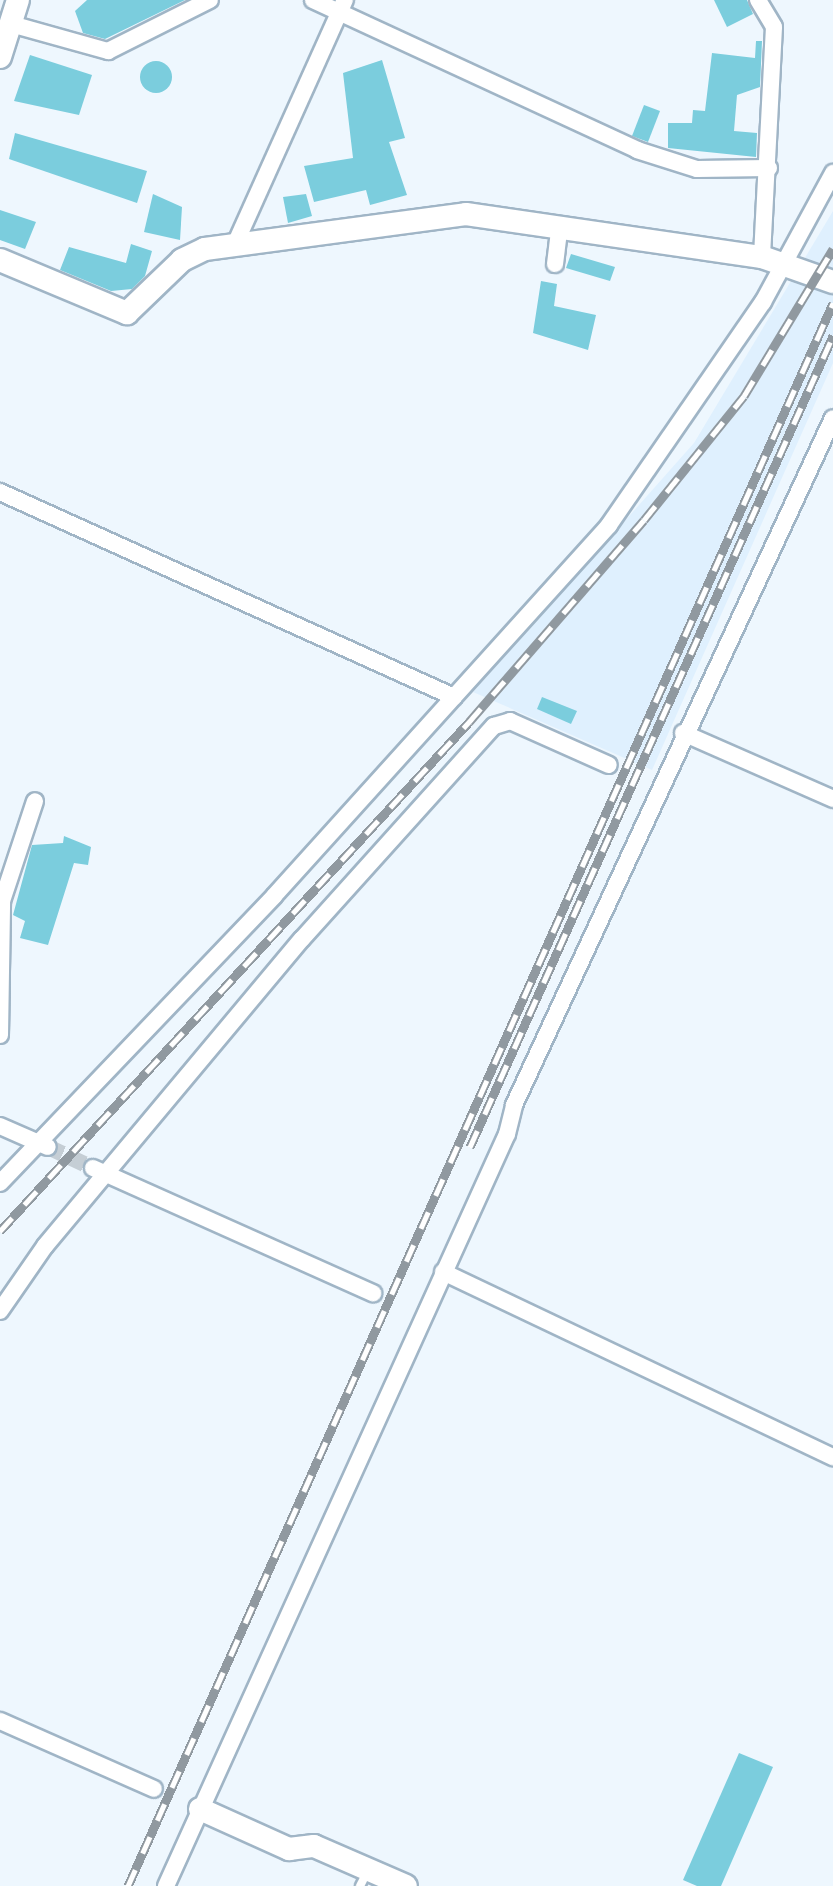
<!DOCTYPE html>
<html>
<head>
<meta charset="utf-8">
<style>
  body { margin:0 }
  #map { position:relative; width:833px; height:1886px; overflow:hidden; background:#eef7fe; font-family:Roboto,sans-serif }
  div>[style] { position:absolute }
  .built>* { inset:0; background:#dff0fe }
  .building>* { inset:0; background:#7bcddd }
  .round { border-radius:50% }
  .street-tunnel>* { height:16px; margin-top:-8px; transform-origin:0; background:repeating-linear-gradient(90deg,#c5ced5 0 16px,transparent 0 24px) }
  .roads { filter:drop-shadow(2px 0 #a0b5c6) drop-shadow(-2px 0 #a0b5c6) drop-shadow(0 2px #a0b5c6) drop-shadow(0 -2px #a0b5c6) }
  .lane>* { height:8px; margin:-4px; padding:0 4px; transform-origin:4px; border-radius:4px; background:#fff }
  .street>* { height:16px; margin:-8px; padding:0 8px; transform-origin:8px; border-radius:8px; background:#fff }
  .secondary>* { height:22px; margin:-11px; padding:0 11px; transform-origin:11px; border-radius:11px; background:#fff }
  .rail>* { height:9px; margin-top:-4.5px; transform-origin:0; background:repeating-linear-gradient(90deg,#fff 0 18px,#9099a0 0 36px); box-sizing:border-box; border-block:2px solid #9099a0 }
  span { translate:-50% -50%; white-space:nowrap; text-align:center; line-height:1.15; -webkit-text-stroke:6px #fff; paint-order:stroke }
</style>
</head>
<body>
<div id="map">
  <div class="built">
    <div style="clip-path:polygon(833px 211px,833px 363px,652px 770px,473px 692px,694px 443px)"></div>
  </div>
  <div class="building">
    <div style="clip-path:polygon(87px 0,185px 0,105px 39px,83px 33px,75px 11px)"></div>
    <div style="clip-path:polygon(714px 0,747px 0,753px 14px,727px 27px)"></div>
    <div style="clip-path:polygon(756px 41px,762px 41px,760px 87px,737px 95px,734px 131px,757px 133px,756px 157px,668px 148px,668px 123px,692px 123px,693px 110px,705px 111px,712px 53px,755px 58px)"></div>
    <div style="clip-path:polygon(30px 55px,92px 75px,79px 115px,14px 101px)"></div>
    <div style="clip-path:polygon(382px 60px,405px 138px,389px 142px,407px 195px,370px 205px,366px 190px,314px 202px,304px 166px,353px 158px,343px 73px)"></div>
    <div class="round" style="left:140px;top:61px;width:32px;height:32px"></div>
    <div style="clip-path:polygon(644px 105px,660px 111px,648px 142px,632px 136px)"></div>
    <div style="clip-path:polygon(15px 133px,147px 171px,137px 203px,9px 159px)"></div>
    <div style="clip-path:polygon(153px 194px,182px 207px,180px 240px,144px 232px)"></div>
    <div style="clip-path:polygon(306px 194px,312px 216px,288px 223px,283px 197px)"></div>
    <div style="clip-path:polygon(0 210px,36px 222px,25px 249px,0 240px)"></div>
    <div style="clip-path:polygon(131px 244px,152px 251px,145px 276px,132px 289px,111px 291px,60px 270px,69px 247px,126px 263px)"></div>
    <div style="clip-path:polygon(571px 254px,615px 267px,610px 281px,566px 268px)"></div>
    <div style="clip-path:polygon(541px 281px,557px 284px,554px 306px,596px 315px,588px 350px,533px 333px)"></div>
    <div style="clip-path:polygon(542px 697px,577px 711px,571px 724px,537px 709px)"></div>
    <div style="clip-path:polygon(64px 836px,91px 847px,88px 865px,74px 863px,48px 945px,20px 938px,25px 921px,13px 915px,32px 845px,63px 843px)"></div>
    <div style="clip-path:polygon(739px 1753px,773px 1767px,721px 1886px,697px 1886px,683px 1880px)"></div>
  </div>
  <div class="street-tunnel">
    <div style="left:48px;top:1147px;width:50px;rotate:25deg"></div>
  </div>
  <div class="roads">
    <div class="lane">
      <div style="left:360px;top:1886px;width:18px;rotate:-63deg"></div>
    </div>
    <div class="street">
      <div style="left:313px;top:0;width:357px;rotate:24.8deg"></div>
      <div style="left:637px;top:150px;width:63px;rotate:17.6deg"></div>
      <div style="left:697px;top:169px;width:72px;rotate:-0.8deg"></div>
      <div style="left:758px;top:0;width:31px;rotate:59deg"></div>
      <div style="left:774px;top:27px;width:230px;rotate:93deg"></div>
      <div style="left:11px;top:24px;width:101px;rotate:15.6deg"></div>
      <div style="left:108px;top:51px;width:114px;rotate:-26.6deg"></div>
      <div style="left:237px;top:240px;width:263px;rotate:-65.8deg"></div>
      <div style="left:555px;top:264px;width:39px;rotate:-83deg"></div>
      <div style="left:0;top:492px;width:498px;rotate:24.3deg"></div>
      <div style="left:683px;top:733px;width:164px;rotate:23.7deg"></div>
      <div style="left:0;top:1035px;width:134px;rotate:-89.1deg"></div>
      <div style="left:2px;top:901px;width:105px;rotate:-71.7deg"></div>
      <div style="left:0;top:1126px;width:52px;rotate:23.6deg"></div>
      <div style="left:93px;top:1168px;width:307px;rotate:24.1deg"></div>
      <div style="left:0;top:1183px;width:397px;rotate:-46.3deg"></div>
      <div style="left:274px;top:896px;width:500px;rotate:-47.9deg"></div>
      <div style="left:609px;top:525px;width:271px;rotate:-55.4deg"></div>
      <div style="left:763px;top:302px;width:147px;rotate:-61.5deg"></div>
      <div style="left:443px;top:1272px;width:432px;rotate:25.4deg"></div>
      <div style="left:0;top:1311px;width:79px;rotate:-55.3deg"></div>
      <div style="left:45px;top:1246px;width:400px;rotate:-50.1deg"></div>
      <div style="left:302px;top:939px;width:287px;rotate:-48deg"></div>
      <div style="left:494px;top:726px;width:17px;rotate:-17deg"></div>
      <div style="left:510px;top:721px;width:108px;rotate:24deg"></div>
      <div style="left:0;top:1721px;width:168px;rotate:23.8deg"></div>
      <div style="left:166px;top:1886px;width:826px;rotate:-65.61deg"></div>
      <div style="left:507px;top:1134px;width:30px;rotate:-76deg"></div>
      <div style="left:514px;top:1105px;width:757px;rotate:-65.09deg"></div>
    </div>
    <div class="secondary">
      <div style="left:0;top:57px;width:60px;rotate:-72.5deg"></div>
      <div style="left:0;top:260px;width:138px;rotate:22.7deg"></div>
      <div style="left:127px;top:313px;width:76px;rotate:-43.9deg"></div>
      <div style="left:182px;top:260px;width:25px;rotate:-26deg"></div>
      <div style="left:205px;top:249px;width:263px;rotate:-7.6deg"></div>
      <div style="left:466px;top:214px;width:299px;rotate:8.3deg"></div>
      <div style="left:762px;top:257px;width:75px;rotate:19.4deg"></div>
      <div style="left:200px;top:1809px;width:98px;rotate:24.2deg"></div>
      <div style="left:289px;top:1849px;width:25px;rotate:-7deg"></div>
      <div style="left:314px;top:1846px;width:100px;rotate:23.5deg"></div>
    </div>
  </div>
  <div class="rail">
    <div style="left:470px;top:1147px;width:889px;rotate:-65.89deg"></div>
    <div style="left:0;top:1231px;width:692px;rotate:-47.34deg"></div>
    <div style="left:469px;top:722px;width:267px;rotate:-49.1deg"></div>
    <div style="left:644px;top:520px;width:159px;rotate:-51.1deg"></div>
    <div style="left:744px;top:396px;width:172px;rotate:-58.8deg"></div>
    <div style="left:128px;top:1886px;width:1733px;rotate:-65.99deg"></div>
  </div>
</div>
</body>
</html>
